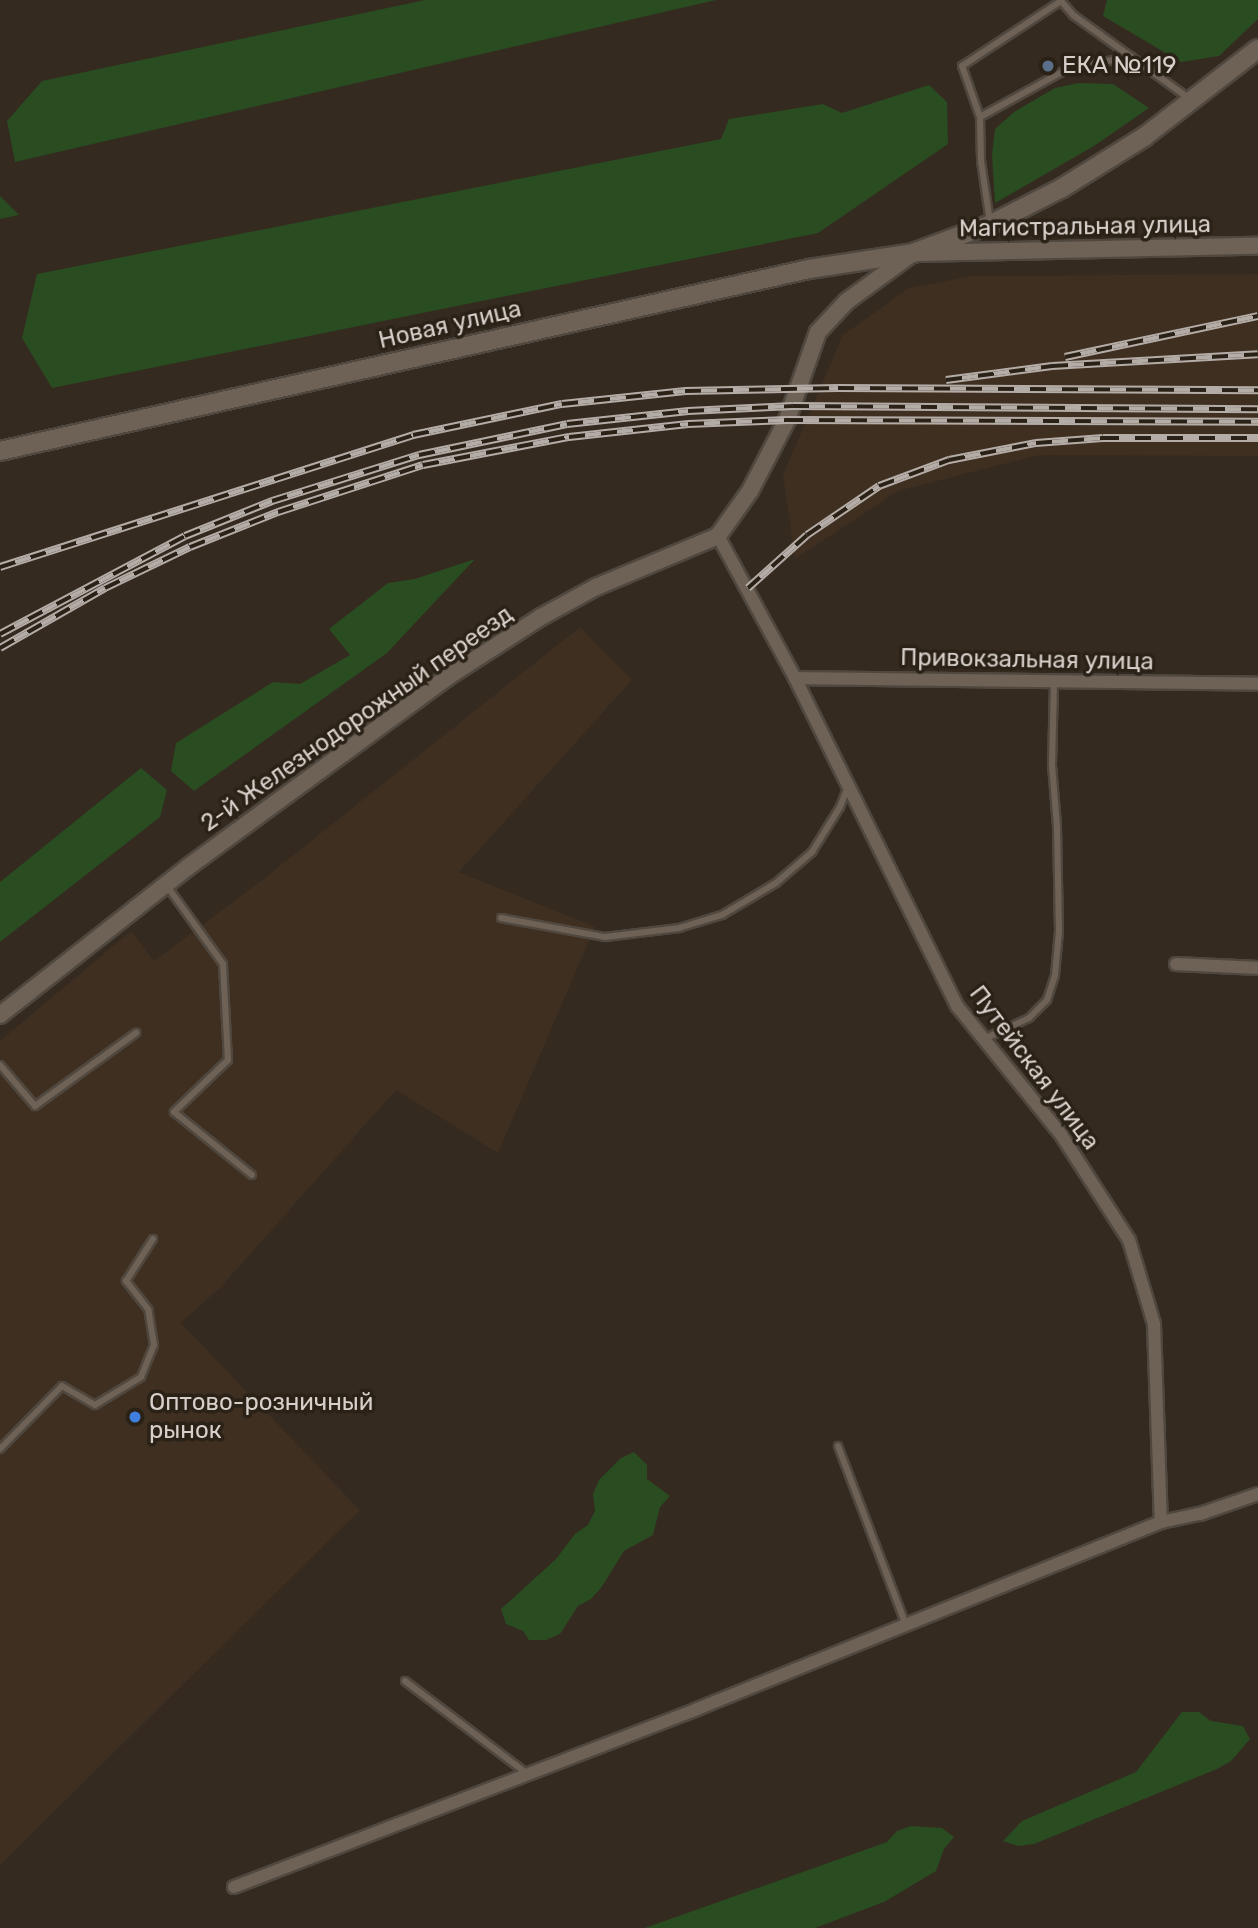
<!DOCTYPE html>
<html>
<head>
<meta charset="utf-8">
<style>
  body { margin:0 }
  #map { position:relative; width:1258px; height:1928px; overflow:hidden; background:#342a20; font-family:Rubik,sans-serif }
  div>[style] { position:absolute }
  .built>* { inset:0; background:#3e2f20 }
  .green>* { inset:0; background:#2a4c21 }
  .roads { filter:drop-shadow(2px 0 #50483f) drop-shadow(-2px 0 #50483f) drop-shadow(0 2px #50483f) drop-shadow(0 -2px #50483f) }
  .service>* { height:6px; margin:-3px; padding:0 3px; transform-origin:3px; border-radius:3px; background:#6e6257 }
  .minor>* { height:12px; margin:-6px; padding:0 6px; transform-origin:6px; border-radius:6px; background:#6e6257 }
  .tertiary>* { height:16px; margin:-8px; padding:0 8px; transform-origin:8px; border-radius:8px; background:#6e6257 }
  .secondary>* { height:18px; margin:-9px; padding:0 9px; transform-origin:9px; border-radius:9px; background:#6e6257 }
  .rail>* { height:8px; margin-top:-4px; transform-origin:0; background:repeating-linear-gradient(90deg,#2a2117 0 16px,#b4aca6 0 32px); box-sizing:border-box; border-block:2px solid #b4aca6 }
  .dots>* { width:19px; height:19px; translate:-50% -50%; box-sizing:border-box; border:4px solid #2a2117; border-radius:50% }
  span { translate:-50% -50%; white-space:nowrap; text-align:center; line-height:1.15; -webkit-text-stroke:7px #2a2117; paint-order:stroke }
  .poi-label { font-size:24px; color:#d7d0ca }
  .left { translate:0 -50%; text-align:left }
  .street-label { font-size:24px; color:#d7d0ca }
</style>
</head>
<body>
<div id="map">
  <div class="built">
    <div style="clip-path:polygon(1258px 274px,1258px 456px,1039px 455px,898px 491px,795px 559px,783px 475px,843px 335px,909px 288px,972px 276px)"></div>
    <div style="clip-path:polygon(580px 627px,632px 680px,459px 872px,595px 927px,498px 1153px,396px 1090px,221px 1287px,181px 1323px,360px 1510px,0 1865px,0 1041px,131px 931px,154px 961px,262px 880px)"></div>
  </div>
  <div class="green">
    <div style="clip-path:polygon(425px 0,716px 0,15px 162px,7px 121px,42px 81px)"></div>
    <div style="clip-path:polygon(1107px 0,1258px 0,1258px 19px,1219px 56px,1181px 62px,1103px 16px)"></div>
    <div style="clip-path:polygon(1079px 83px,1113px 84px,1149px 108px,1094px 146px,995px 203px,992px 155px,995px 129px,1014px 112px,1055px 88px)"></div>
    <div style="clip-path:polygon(929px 85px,947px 102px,948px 144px,818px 233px,52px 388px,22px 338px,37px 274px,721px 139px,729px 119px,823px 104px,842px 113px)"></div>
    <div style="clip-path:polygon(0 196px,19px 215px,0 219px)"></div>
    <div style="clip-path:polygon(475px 559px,387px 653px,194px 791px,171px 771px,176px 743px,273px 682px,300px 684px,350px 655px,329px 629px,388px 583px,415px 579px)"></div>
    <div style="clip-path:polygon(141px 768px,167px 790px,160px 817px,0 942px,0 882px)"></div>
    <div style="clip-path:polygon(634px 1452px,647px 1465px,647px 1479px,670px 1496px,660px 1507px,653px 1535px,624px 1551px,601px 1588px,591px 1599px,578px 1606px,560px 1634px,546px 1640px,529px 1640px,523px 1631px,506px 1624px,501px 1609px,556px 1559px,575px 1534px,588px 1525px,595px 1511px,593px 1494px,599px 1480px,621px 1458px)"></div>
    <div style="clip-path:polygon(1182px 1712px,1199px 1712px,1211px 1721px,1243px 1726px,1250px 1739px,1231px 1761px,1217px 1769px,1034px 1844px,1018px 1846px,1003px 1841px,1022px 1821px,1136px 1772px)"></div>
    <div style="clip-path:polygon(911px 1826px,942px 1828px,954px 1837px,944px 1849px,936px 1871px,884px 1902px,815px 1928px,645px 1928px,887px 1842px,897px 1831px)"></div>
  </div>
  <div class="roads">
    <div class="service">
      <div style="left:980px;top:117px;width:104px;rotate:-28.8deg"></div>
      <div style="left:1071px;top:67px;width:62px;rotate:-9.3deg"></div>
      <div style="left:990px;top:222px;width:62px;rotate:-98.4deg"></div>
      <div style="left:981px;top:161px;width:44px;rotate:-91.3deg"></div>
      <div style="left:980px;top:117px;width:54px;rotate:-109.4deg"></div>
      <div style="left:962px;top:66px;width:118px;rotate:-33.3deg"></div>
      <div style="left:1061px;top:1px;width:18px;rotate:49deg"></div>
      <div style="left:1073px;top:15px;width:144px;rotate:35.7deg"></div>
      <div style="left:167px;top:886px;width:96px;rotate:54.3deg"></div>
      <div style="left:223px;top:964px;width:77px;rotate:87deg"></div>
      <div style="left:227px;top:1041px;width:19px;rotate:87deg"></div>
      <div style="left:228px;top:1060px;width:75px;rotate:136.1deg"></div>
      <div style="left:174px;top:1112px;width:100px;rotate:38.9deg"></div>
      <div style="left:501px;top:918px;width:106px;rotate:10.4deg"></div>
      <div style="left:605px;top:937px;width:75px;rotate:-6.9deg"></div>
      <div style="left:679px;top:928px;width:45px;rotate:-16.8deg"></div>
      <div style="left:722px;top:915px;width:63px;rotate:-30.7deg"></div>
      <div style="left:776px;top:883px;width:48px;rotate:-40.7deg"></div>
      <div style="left:812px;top:852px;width:53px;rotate:-58.1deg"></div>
      <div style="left:840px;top:807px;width:22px;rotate:-69deg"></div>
      <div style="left:984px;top:1039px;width:50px;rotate:-25deg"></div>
      <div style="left:1029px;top:1018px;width:25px;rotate:-45deg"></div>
      <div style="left:1047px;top:1000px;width:26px;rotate:-72deg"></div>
      <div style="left:1055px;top:975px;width:44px;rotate:-84.8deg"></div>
      <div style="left:1059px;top:931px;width:105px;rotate:-91.1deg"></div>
      <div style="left:1057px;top:826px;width:61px;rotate:-94.7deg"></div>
      <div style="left:1052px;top:765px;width:83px;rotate:-88.6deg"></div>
      <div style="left:0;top:1065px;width:54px;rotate:49.5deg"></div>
      <div style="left:35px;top:1106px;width:125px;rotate:-35.9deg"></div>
      <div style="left:838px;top:1446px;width:191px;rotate:69.2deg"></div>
      <div style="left:0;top:1449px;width:88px;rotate:-45.5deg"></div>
      <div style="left:62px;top:1386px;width:38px;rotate:30deg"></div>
      <div style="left:95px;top:1405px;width:54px;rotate:-31.3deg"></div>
      <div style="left:141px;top:1377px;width:35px;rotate:-68deg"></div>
      <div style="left:154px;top:1345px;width:36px;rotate:-99deg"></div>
      <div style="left:148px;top:1309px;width:36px;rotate:-128deg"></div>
      <div style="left:126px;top:1281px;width:50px;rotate:-57.3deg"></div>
      <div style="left:405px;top:1681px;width:152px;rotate:37.2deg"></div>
    </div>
    <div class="minor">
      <div style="left:718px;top:536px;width:162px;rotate:61.5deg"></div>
      <div style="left:795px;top:678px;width:366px;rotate:63.7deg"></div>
      <div style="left:957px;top:1006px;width:164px;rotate:51deg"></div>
      <div style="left:1060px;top:1133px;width:127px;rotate:57.2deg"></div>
      <div style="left:1129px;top:1240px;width:88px;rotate:73.4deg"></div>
      <div style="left:1154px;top:1324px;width:198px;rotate:88deg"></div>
      <div style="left:1161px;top:1522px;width:40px;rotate:-12deg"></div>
      <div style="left:1200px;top:1514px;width:61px;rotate:-19deg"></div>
      <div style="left:795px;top:678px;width:463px;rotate:0.7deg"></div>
      <div style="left:1176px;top:964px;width:82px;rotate:2.8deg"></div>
      <div style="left:234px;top:1887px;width:496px;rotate:-21deg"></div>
      <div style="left:697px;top:1709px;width:500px;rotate:-21.95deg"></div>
    </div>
    <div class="tertiary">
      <div style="left:0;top:1015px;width:239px;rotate:-38.2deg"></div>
      <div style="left:188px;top:867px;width:323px;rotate:-36.2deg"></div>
      <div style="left:449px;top:676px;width:109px;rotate:-32.7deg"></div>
      <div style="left:541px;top:617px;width:63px;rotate:-28.6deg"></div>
      <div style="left:596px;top:587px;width:132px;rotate:-22.7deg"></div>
      <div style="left:718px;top:536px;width:55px;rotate:-54.6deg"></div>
      <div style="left:750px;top:491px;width:80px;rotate:-62.5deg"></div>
      <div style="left:787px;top:420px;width:93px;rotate:-70.6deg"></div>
      <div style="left:818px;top:332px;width:42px;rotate:-46.9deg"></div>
      <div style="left:847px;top:301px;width:82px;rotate:-36deg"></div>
      <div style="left:913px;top:253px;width:345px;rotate:-1.2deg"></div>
    </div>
    <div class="secondary">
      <div style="left:0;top:451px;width:829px;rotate:-12.68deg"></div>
      <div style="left:809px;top:269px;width:105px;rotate:-8.7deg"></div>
      <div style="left:913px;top:253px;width:83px;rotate:-20.4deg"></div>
      <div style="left:991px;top:224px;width:80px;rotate:-26.9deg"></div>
      <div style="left:1062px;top:188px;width:97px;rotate:-31.9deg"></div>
      <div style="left:1144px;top:137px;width:144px;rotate:-37.7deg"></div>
    </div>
  </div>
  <div class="rail">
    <div style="left:1065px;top:357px;width:197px;rotate:-12deg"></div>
    <div style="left:946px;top:380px;width:107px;rotate:-7.5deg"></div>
    <div style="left:1052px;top:366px;width:206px;rotate:-3.3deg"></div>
    <div style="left:0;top:567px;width:434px;rotate:-17.7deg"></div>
    <div style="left:413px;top:435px;width:152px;rotate:-11.8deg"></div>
    <div style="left:562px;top:404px;width:124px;rotate:-6deg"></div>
    <div style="left:685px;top:391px;width:153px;rotate:-1.1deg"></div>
    <div style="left:838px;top:388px;width:420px;rotate:0.3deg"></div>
    <div style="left:748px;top:588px;width:79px;rotate:-41.9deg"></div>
    <div style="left:807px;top:535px;width:87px;rotate:-34.2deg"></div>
    <div style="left:879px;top:486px;width:75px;rotate:-20.4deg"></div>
    <div style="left:949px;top:460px;width:89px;rotate:-11.1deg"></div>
    <div style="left:1036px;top:443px;width:67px;rotate:-4.3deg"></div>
    <div style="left:1103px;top:438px;width:155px"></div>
    <div style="left:0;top:634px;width:209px;rotate:-27.9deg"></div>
    <div style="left:185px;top:536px;width:94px;rotate:-21.9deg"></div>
    <div style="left:272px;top:501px;width:154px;rotate:-17.4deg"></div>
    <div style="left:419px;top:455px;width:151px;rotate:-11.8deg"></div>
    <div style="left:567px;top:424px;width:122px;rotate:-6.1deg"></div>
    <div style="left:688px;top:411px;width:105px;rotate:-2.7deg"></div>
    <div style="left:793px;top:406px;width:465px;rotate:0.4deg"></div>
    <div style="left:0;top:648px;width:121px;rotate:-29.7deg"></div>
    <div style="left:105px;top:588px;width:94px;rotate:-25.8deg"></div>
    <div style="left:190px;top:547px;width:95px;rotate:-21.7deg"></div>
    <div style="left:278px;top:512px;width:152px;rotate:-18deg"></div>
    <div style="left:423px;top:465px;width:149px;rotate:-10.9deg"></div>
    <div style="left:569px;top:437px;width:120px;rotate:-6.2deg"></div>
    <div style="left:688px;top:424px;width:99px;rotate:-2.3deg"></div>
    <div style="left:787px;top:420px;width:471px;rotate:0.2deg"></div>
  </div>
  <div class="dots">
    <div style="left:1048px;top:66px;background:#5c6f8a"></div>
    <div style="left:135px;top:1417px;background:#3f7fe0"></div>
  </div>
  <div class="poi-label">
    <span class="left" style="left:1062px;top:66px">ЕКА №119</span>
    <span class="left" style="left:149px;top:1417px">Оптово-розничный<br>рынок</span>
  </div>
  <div class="street-label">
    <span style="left:1085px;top:227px;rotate:-1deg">Магистральная улица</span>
    <span style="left:450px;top:325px;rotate:-13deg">Новая улица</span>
    <span style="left:1027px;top:660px;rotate:1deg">Привокзальная улица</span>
    <span style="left:357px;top:719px;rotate:-35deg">2-й Железнодорожный переезд</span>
    <span style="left:1034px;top:1068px;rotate:53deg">Путейская улица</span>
  </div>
</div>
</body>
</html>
